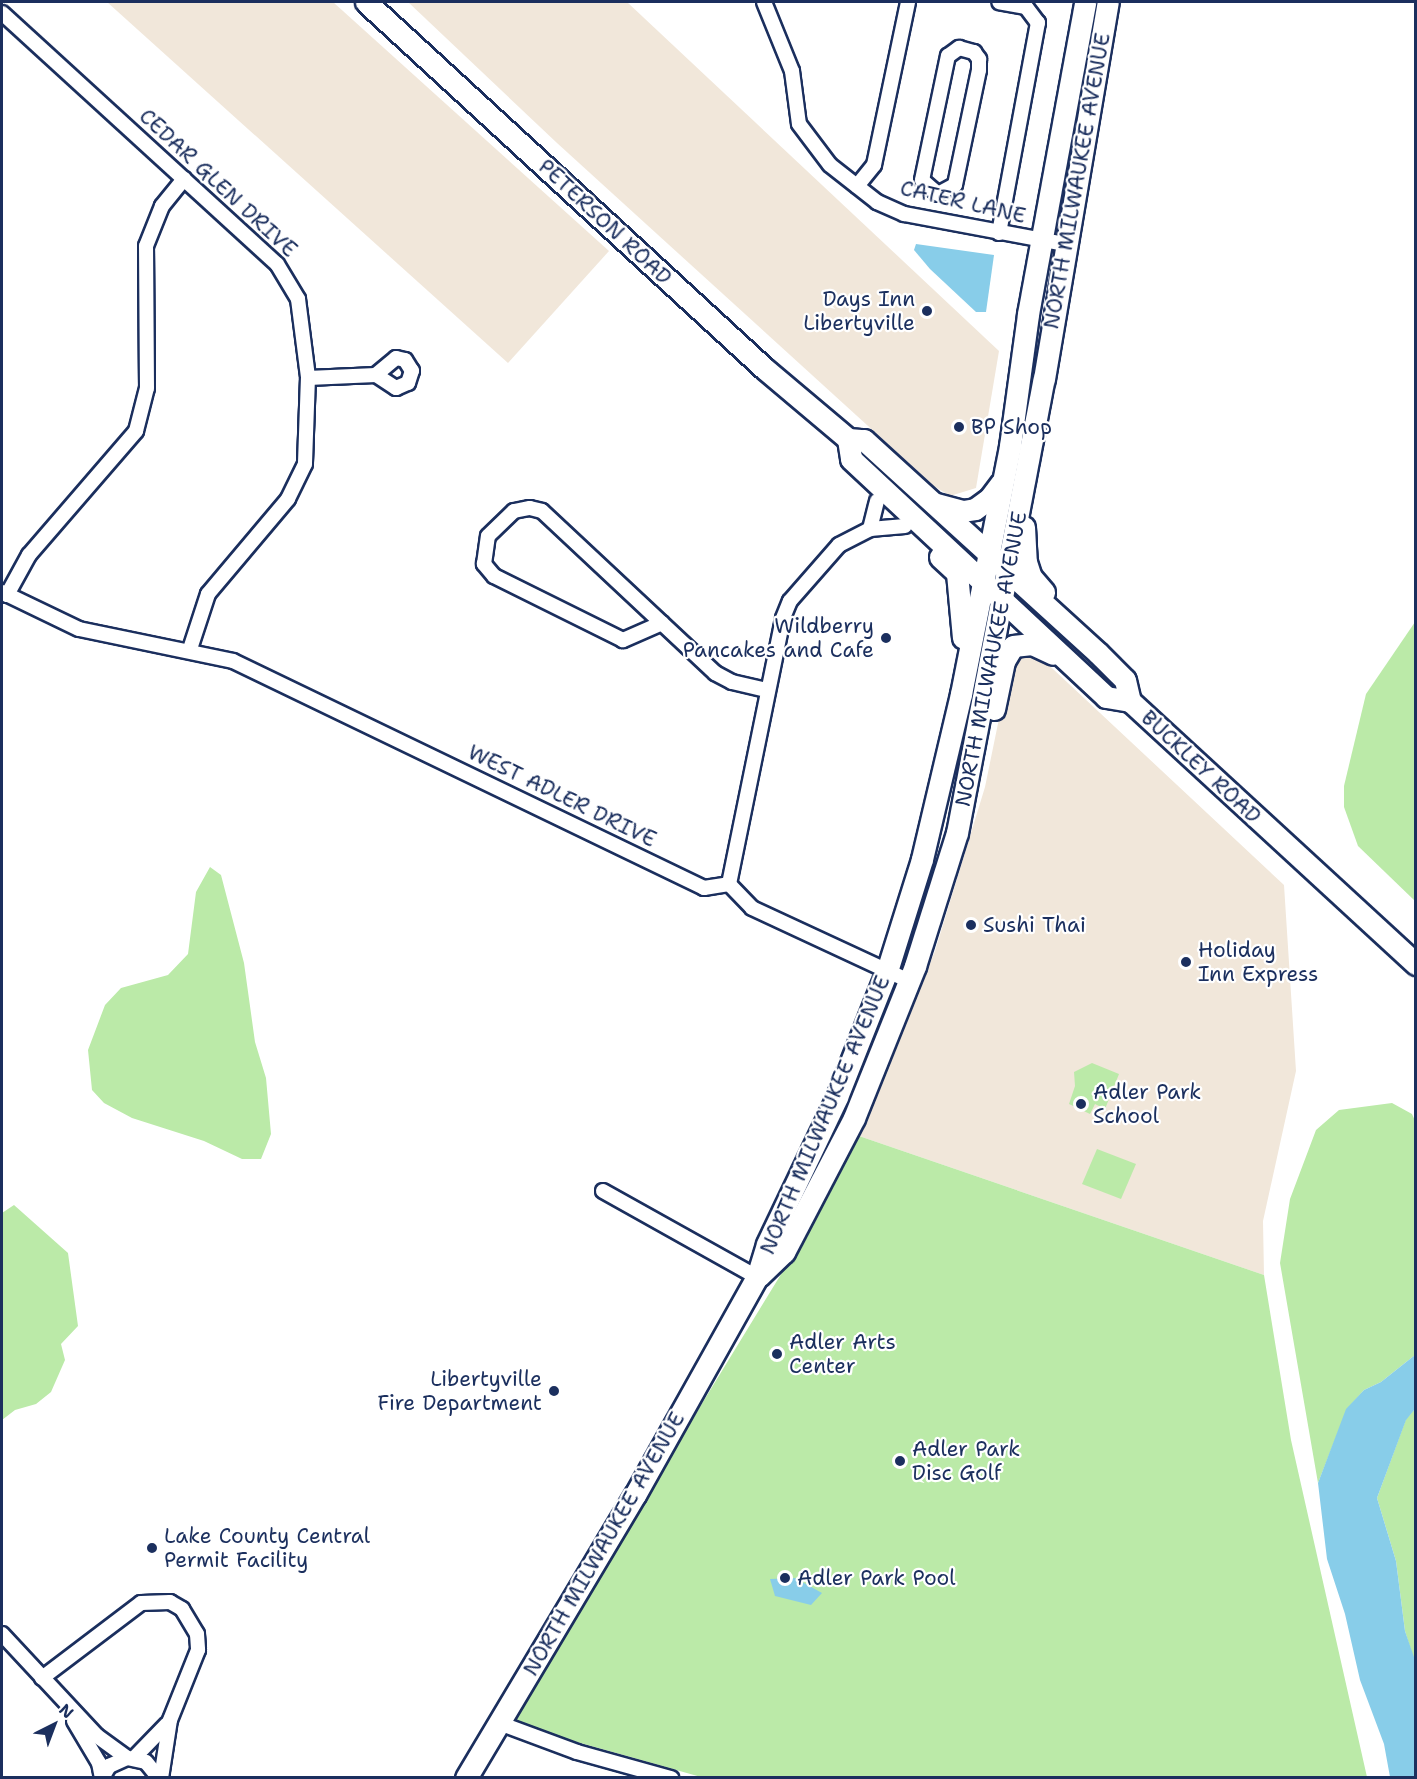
<!DOCTYPE html>
<html>
<head>
<meta charset="utf-8">
<style>
  body { margin:0 }
  #map { position:relative; width:1417px; height:1779px; overflow:hidden; background:#fff; font-family:"Shantell Sans",sans-serif }
  div>[style] { position:absolute }
  .built>* { inset:0; background:#f1e7da }
  .green>* { inset:0; background:#bbeaa8 }
  .water>* { inset:0; background:#88cde9 }
  .roads { filter:drop-shadow(2px 0 #1b2f5e) drop-shadow(-2px 0 #1b2f5e) drop-shadow(0 2px #1b2f5e) drop-shadow(0 -2px #1b2f5e) }
  .minor>* { height:14px; margin:-7px; padding:0 7px; transform-origin:7px; border-radius:7px; background:#fff }
  .primary>* { height:21px; margin:-10.5px; padding:0 10.5px; transform-origin:10.5px; border-radius:10.5px; background:#fff }
  .dots>* { width:16px; height:16px; translate:-50% -50%; box-sizing:border-box; border:3px solid #fff; border-radius:50% }
  span { translate:-50% -50%; white-space:nowrap; text-align:center; line-height:1.15; -webkit-text-stroke:4.5px #fff; paint-order:stroke }
  .street-label { font-size:21px; color:#1b2f5e }
  .poi-label { font-size:21px; color:#1b2f5e }
  .right { translate:-100% -50%; text-align:right }
  .left { translate:0 -50%; text-align:left }
  .frame { position:absolute; inset:0; border:3px solid #1b2f5e; pointer-events:none }
  .north { position:absolute; left:24px; top:1695px; width:60px; height:60px; -webkit-text-stroke:4px #fff; paint-order:stroke; rotate:42deg; font-size:16px; font-weight:700; line-height:24px; text-align:center; color:#1b2f5e }
  .north::after { content:''; display:block; margin:auto; width:21px; height:27px; background:#1b2f5e; clip-path:polygon(50% 0,100% 100%,50% 72%,0 100%) }
</style>
</head>
<body>
<div id="map">
  <div class="built">
    <div style="clip-path:polygon(107px 2px,333px 2px,609px 251px,508px 363px)"></div>
    <div style="clip-path:polygon(408px 2px,627px 2px,999px 351px,976px 488px,950px 496px,934px 486px,557px 143px)"></div>
    <div style="clip-path:polygon(1020px 655px,1038px 655px,1284px 885px,1296px 1071px,1263px 1221px,1264px 1275px,859px 1136px,935px 951px,985px 787px,1010px 665px)"></div>
  </div>
  <div class="green">
    <div style="clip-path:polygon(1415px 622px,1415px 901px,1358px 846px,1344px 807px,1344px 786px,1366px 694px)"></div>
    <div style="clip-path:polygon(210px 867px,221px 875px,244px 963px,255px 1042px,266px 1078px,271px 1134px,261px 1159px,242px 1159px,204px 1141px,132px 1118px,104px 1103px,92px 1090px,88px 1050px,105px 1005px,121px 988px,168px 975px,188px 954px,196px 892px)"></div>
    <div style="clip-path:polygon(1092px 1063px,1119px 1074px,1105px 1109px,1095px 1104px,1090px 1114px,1069px 1104px,1075px 1086px,1074px 1072px)"></div>
    <div style="clip-path:polygon(1392px 1103px,1412px 1114px,1416px 1123px,1415px 1355px,1381px 1382px,1364px 1390px,1347px 1409px,1318px 1483px,1280px 1263px,1290px 1199px,1316px 1130px,1339px 1110px)"></div>
    <div style="clip-path:polygon(859px 1136px,1264px 1275px,1291px 1440px,1367px 1777px,701px 1777px,513px 1724px,651px 1487px,794px 1253px)"></div>
    <div style="clip-path:polygon(1097px 1149px,1136px 1164px,1121px 1199px,1082px 1184px)"></div>
    <div style="clip-path:polygon(14px 1205px,68px 1253px,78px 1326px,61px 1344px,65px 1360px,51px 1392px,36px 1404px,15px 1410px,2px 1420px,2px 1213px)"></div>
    <div style="clip-path:polygon(1415px 1409px,1415px 1663px,1405px 1631px,1396px 1561px,1377px 1498px,1406px 1419px)"></div>
  </div>
  <div class="water">
    <div style="clip-path:polygon(916px 244px,994px 255px,986px 312px,976px 312px,930px 269px,914px 250px)"></div>
    <div style="clip-path:polygon(1415px 1355px,1415px 1409px,1406px 1420px,1377px 1498px,1396px 1561px,1405px 1631px,1416px 1663px,1415px 1777px,1390px 1777px,1384px 1744px,1360px 1680px,1345px 1614px,1327px 1559px,1318px 1483px,1346px 1409px,1364px 1390px,1381px 1382px)"></div>
    <div style="clip-path:polygon(795px 1578px,822px 1593px,811px 1605px,775px 1596px,770px 1579px)"></div>
  </div>
  <div class="roads">
    <div class="minor">
      <div style="left:764px;top:2px;width:74px;rotate:67.9deg"></div>
      <div style="left:792px;top:71px;width:53px;rotate:82.5deg"></div>
      <div style="left:799px;top:124px;width:51px;rotate:52.9deg"></div>
      <div style="left:830px;top:165px;width:60px;rotate:38.2deg"></div>
      <div style="left:877px;top:202px;width:30px;rotate:24deg"></div>
      <div style="left:904px;top:214px;width:164px;rotate:10.6deg"></div>
      <div style="left:2px;top:13px;width:372px;rotate:42.4deg"></div>
      <div style="left:277px;top:264px;width:41px;rotate:59deg"></div>
      <div style="left:298px;top:299px;width:79px;rotate:82.7deg"></div>
      <div style="left:308px;top:377px;width:87px;rotate:92deg"></div>
      <div style="left:305px;top:464px;width:39px;rotate:116deg"></div>
      <div style="left:288px;top:499px;width:124px;rotate:130.1deg"></div>
      <div style="left:208px;top:594px;width:58px;rotate:108.1deg"></div>
      <div style="left:959px;top:48px;width:16px;rotate:15deg"></div>
      <div style="left:974px;top:52px;width:9px;rotate:54deg"></div>
      <div style="left:979px;top:59px;width:11px;rotate:90deg"></div>
      <div style="left:979px;top:70px;width:117px;rotate:101.8deg"></div>
      <div style="left:955px;top:185px;width:19px;rotate:152deg"></div>
      <div style="left:938px;top:194px;width:21px;rotate:-139deg"></div>
      <div style="left:922px;top:180px;width:127px;rotate:-78.2deg"></div>
      <div style="left:948px;top:56px;width:14px;rotate:-36deg"></div>
      <div style="left:857px;top:186px;width:27px;rotate:-51deg"></div>
      <div style="left:874px;top:165px;width:167px;rotate:-78.2deg"></div>
      <div style="left:999px;top:233px;width:214px;rotate:-79.5deg"></div>
      <div style="left:1038px;top:23px;width:20px;rotate:-127deg"></div>
      <div style="left:1026px;top:7px;width:27px;rotate:-170deg"></div>
      <div style="left:308px;top:378px;width:68px;rotate:-2.5deg"></div>
      <div style="left:376px;top:375px;width:24px;rotate:33deg"></div>
      <div style="left:396px;top:388px;width:13px;rotate:-23deg"></div>
      <div style="left:408px;top:383px;width:13px;rotate:-72deg"></div>
      <div style="left:412px;top:371px;width:13px;rotate:-122deg"></div>
      <div style="left:405px;top:360px;width:9px;rotate:-167deg"></div>
      <div style="left:396px;top:358px;width:26px;rotate:140deg"></div>
      <div style="left:870px;top:529px;width:29px;rotate:-76deg"></div>
      <div style="left:2px;top:592px;width:85px;rotate:25.7deg"></div>
      <div style="left:79px;top:629px;width:157px;rotate:11.7deg"></div>
      <div style="left:233px;top:661px;width:523px;rotate:25.73deg"></div>
      <div style="left:704px;top:888px;width:25px;rotate:-9deg"></div>
      <div style="left:729px;top:884px;width:33px;rotate:46deg"></div>
      <div style="left:752px;top:908px;width:173px;rotate:24.9deg"></div>
      <div style="left:7px;top:595px;width:46px;rotate:-61.2deg"></div>
      <div style="left:29px;top:555px;width:164px;rotate:-49.2deg"></div>
      <div style="left:136px;top:431px;width:44px;rotate:-75.7deg"></div>
      <div style="left:147px;top:388px;width:142px;rotate:-90.4deg"></div>
      <div style="left:146px;top:246px;width:43px;rotate:-68.2deg"></div>
      <div style="left:162px;top:206px;width:35px;rotate:-51deg"></div>
      <div style="left:662px;top:623px;width:43px;rotate:156.4deg"></div>
      <div style="left:623px;top:640px;width:144px;rotate:-153.6deg"></div>
      <div style="left:494px;top:576px;width:16px;rotate:-130deg"></div>
      <div style="left:484px;top:564px;width:28px;rotate:-82deg"></div>
      <div style="left:488px;top:536px;width:36px;rotate:-44deg"></div>
      <div style="left:514px;top:511px;width:16px;rotate:-11deg"></div>
      <div style="left:530px;top:508px;width:12px;rotate:14deg"></div>
      <div style="left:542px;top:511px;width:237px;rotate:43.1deg"></div>
      <div style="left:715px;top:673px;width:19px;rotate:28deg"></div>
      <div style="left:732px;top:682px;width:37px;rotate:13deg"></div>
      <div style="left:729px;top:884px;width:271px;rotate:-78.5deg"></div>
      <div style="left:783px;top:618px;width:18px;rotate:-68deg"></div>
      <div style="left:790px;top:601px;width:74px;rotate:-48.8deg"></div>
      <div style="left:839px;top:545px;width:35px;rotate:-27deg"></div>
      <div style="left:870px;top:529px;width:35px;rotate:-5deg"></div>
      <div style="left:603px;top:1191px;width:176px;rotate:29.2deg"></div>
      <div style="left:2px;top:1634px;width:139px;rotate:47deg"></div>
      <div style="left:97px;top:1736px;width:37px;rotate:36deg"></div>
      <div style="left:42px;top:1678px;width:124px;rotate:-37.1deg"></div>
      <div style="left:141px;top:1603px;width:29px;rotate:-2deg"></div>
      <div style="left:170px;top:1602px;width:14px;rotate:30deg"></div>
      <div style="left:182px;top:1609px;width:29px;rotate:59deg"></div>
      <div style="left:197px;top:1634px;width:16px;rotate:86deg"></div>
      <div style="left:198px;top:1650px;width:75px;rotate:111.8deg"></div>
      <div style="left:170px;top:1720px;width:59px;rotate:98.8deg"></div>
      <div style="left:74px;top:1721px;width:49px;rotate:59.2deg"></div>
      <div style="left:99px;top:1763px;width:15px;rotate:79deg"></div>
      <div style="left:499px;top:1723px;width:83px;rotate:20.4deg"></div>
      <div style="left:577px;top:1752px;width:98px;rotate:15.5deg"></div>
      <div style="left:134px;top:1758px;width:47px;rotate:-45.9deg"></div>
      <div style="left:102px;top:1778px;width:14px;rotate:-60deg"></div>
      <div style="left:109px;top:1766px;width:20px;rotate:-24deg"></div>
      <div style="left:127px;top:1758px;width:19px;rotate:12deg"></div>
      <div style="left:146px;top:1762px;width:21px;rotate:51deg"></div>
    </div>
    <div class="primary">
      <div style="left:366px;top:2px;width:542px;rotate:42.61deg"></div>
      <div style="left:765px;top:369px;width:109px;rotate:40.1deg"></div>
      <div style="left:848px;top:439px;width:16px;rotate:4deg"></div>
      <div style="left:864px;top:440px;width:316px;rotate:42.3deg"></div>
      <div style="left:1098px;top:653px;width:38px;rotate:45deg"></div>
      <div style="left:1125px;top:680px;width:22px;rotate:77deg"></div>
      <div style="left:848px;top:439px;width:20px;rotate:81deg"></div>
      <div style="left:851px;top:459px;width:349px;rotate:43deg"></div>
      <div style="left:1106px;top:697px;width:24px;rotate:9deg"></div>
      <div style="left:1130px;top:701px;width:389px;rotate:42.6deg"></div>
      <div style="left:936px;top:504px;width:28px;rotate:15deg"></div>
      <div style="left:963px;top:511px;width:12px;rotate:-9deg"></div>
      <div style="left:975px;top:509px;width:17px;rotate:-36deg"></div>
      <div style="left:989px;top:499px;width:20px;rotate:-53deg"></div>
      <div style="left:1024px;top:527px;width:35px;rotate:87deg"></div>
      <div style="left:1026px;top:562px;width:16px;rotate:72deg"></div>
      <div style="left:1031px;top:577px;width:20px;rotate:49deg"></div>
      <div style="left:940px;top:557px;width:23px;rotate:43deg"></div>
      <div style="left:957px;top:573px;width:65px;rotate:84.7deg"></div>
      <div style="left:994px;top:709px;width:49px;rotate:-78.2deg"></div>
      <div style="left:1004px;top:661px;width:17px;rotate:-59deg"></div>
      <div style="left:1013px;top:646px;width:19px;rotate:-6deg"></div>
      <div style="left:1032px;top:644px;width:23px;rotate:25deg"></div>
      <div style="left:759px;top:1276px;width:35px;rotate:-44deg"></div>
      <div style="left:784px;top:1252px;width:151px;rotate:-62.4deg"></div>
      <div style="left:854px;top:1118px;width:164px;rotate:-68.1deg"></div>
      <div style="left:915px;top:966px;width:139px;rotate:-72.5deg"></div>
      <div style="left:957px;top:833px;width:462px;rotate:-79.2deg"></div>
      <div style="left:1044px;top:379px;width:382px;rotate:-80.4deg"></div>
      <div style="left:466px;top:1778px;width:330px;rotate:-59.2deg"></div>
      <div style="left:635px;top:1495px;width:250px;rotate:-60.8deg"></div>
      <div style="left:757px;top:1277px;width:34px;rotate:-73deg"></div>
      <div style="left:767px;top:1244px;width:163px;rotate:-64.5deg"></div>
      <div style="left:837px;top:1097px;width:136px;rotate:-68.4deg"></div>
      <div style="left:887px;top:971px;width:117px;rotate:-72.6deg"></div>
      <div style="left:922px;top:859px;width:170px;rotate:-76.7deg"></div>
      <div style="left:961px;top:694px;width:253px;rotate:-78.8deg"></div>
      <div style="left:1010px;top:446px;width:133px;rotate:-82.2deg"></div>
      <div style="left:1028px;top:314px;width:317px;rotate:-79.6deg"></div>
    </div>
  </div>
  <div class="dots">
    <div style="left:927px;top:311px;background:#1b2f5e"></div>
    <div style="left:959px;top:427px;background:#1b2f5e"></div>
    <div style="left:886px;top:638px;background:#1b2f5e"></div>
    <div style="left:971px;top:925px;background:#1b2f5e"></div>
    <div style="left:1186px;top:962px;background:#1b2f5e"></div>
    <div style="left:1081px;top:1104px;background:#1b2f5e"></div>
    <div style="left:777px;top:1354px;background:#1b2f5e"></div>
    <div style="left:554px;top:1391px;background:#1b2f5e"></div>
    <div style="left:900px;top:1461px;background:#1b2f5e"></div>
    <div style="left:152px;top:1548px;background:#1b2f5e"></div>
    <div style="left:785px;top:1578px;background:#1b2f5e"></div>
  </div>
  <div class="street-label">
    <span style="left:1077px;top:181px;rotate:-80deg">NORTH MILWAUKEE AVENUE</span>
    <span style="left:218px;top:183px;rotate:43deg">CEDAR GLEN DRIVE</span>
    <span style="left:963px;top:202px;rotate:13deg">CATER LANE</span>
    <span style="left:605px;top:222px;rotate:43deg">PETERSON ROAD</span>
    <span style="left:991px;top:659px;rotate:-79deg">NORTH MILWAUKEE AVENUE</span>
    <span style="left:1201px;top:767px;rotate:43deg">BUCKLEY ROAD</span>
    <span style="left:562px;top:796px;rotate:26deg">WEST ADLER DRIVE</span>
    <span style="left:825px;top:1115px;rotate:-67deg">NORTH MILWAUKEE AVENUE</span>
    <span style="left:604px;top:1544px;rotate:-60deg">NORTH MILWAUKEE AVENUE</span>
  </div>
  <div class="poi-label">
    <span class="right" style="left:915px;top:311px">Days Inn<br>Libertyville</span>
    <span class="left" style="left:971px;top:427px">BP Shop</span>
    <span class="right" style="left:874px;top:638px">Wildberry<br>Pancakes and Cafe</span>
    <span class="left" style="left:983px;top:925px">Sushi Thai</span>
    <span class="left" style="left:1198px;top:962px">Holiday<br>Inn Express</span>
    <span class="left" style="left:1093px;top:1104px">Adler Park<br>School</span>
    <span class="left" style="left:789px;top:1354px">Adler Arts<br>Center</span>
    <span class="right" style="left:542px;top:1391px">Libertyville<br>Fire Department</span>
    <span class="left" style="left:912px;top:1461px">Adler Park<br>Disc Golf</span>
    <span class="left" style="left:164px;top:1548px">Lake County Central<br>Permit Facility</span>
    <span class="left" style="left:797px;top:1578px">Adler Park Pool</span>
  </div>
  <div class="frame"></div>
  <div class="north">N</div>
</div>
</body>
</html>
